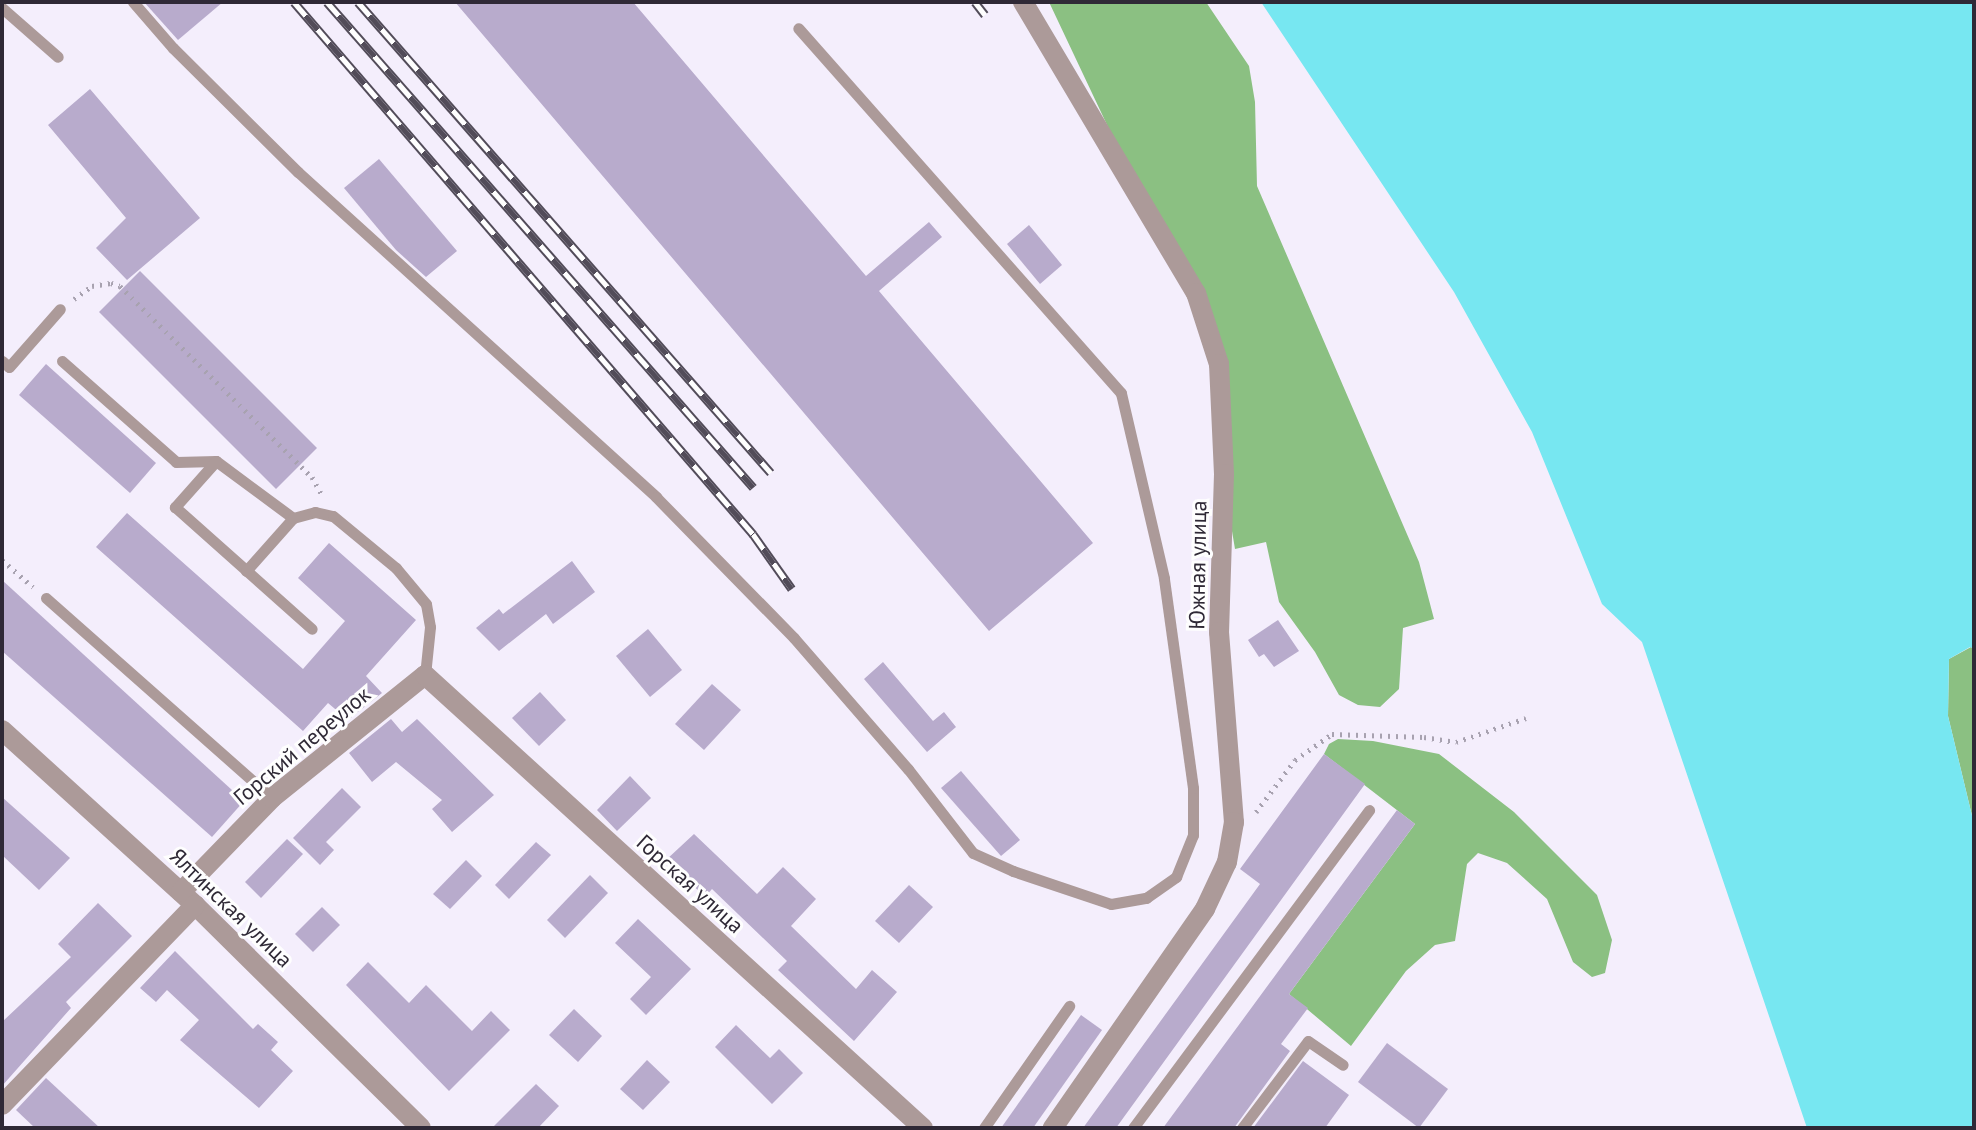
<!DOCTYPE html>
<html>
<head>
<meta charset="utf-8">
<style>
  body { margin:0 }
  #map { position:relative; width:1976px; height:1130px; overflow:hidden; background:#f4eefc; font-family:"PT Sans",sans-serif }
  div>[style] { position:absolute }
  .forest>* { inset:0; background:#8bc082 }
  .water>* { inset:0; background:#77e7f1 }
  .building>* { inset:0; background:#b8abcc }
  .path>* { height:5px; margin-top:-2.5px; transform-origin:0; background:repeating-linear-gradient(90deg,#a8a2b0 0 2px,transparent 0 8px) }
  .service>* { height:11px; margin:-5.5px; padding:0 5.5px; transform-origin:5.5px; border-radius:5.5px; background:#ac9a99 }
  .minor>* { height:20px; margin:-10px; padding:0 10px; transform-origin:10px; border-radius:10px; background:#ac9a99 }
  .rail>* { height:9px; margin-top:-4.5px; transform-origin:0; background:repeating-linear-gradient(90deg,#fefefe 0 18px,#524c59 0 36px); box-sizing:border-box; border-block:2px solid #524c59 }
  span { translate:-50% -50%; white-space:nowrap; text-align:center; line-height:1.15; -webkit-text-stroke:6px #fefefe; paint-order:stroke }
  .street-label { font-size:22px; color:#2f2936 }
  .frame { position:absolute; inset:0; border:4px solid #2f2936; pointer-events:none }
</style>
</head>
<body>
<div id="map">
  <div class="forest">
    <div style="clip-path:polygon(1049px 2px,1206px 2px,1249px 66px,1255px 102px,1257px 186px,1419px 562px,1434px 619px,1403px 628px,1399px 689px,1380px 707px,1358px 705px,1339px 695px,1315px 652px,1279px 602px,1266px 542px,1235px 549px,1229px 513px,1224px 351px,1117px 146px)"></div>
    <div style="clip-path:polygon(1971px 647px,1974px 649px,1974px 824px,1948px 716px,1949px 659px)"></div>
    <div style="clip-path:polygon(1338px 739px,1373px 741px,1439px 754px,1514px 812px,1597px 895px,1612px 940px,1605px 973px,1592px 977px,1573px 962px,1547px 899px,1507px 863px,1478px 853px,1467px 864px,1455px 941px,1435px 945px,1406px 971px,1351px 1046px,1289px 994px,1415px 824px,1324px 754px,1329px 744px)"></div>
  </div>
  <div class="water">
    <div style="clip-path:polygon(1261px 2px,1974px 2px,1974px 649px,1970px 647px,1949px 659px,1948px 716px,1974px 824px,1974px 1128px,1807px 1128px,1642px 642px,1602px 604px,1532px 432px,1454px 292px)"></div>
  </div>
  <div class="building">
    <div style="clip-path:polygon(144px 2px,223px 2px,178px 40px)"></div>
    <div style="clip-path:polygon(455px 2px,633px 2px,866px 276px,929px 222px,942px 237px,879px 291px,1093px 543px,989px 631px)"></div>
    <div style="clip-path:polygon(90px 89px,200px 218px,127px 280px,96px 248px,126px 218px,48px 125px)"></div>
    <div style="clip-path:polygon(379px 159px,457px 251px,426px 277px,396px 250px,344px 188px)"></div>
    <div style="clip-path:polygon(1029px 225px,1062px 265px,1040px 284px,1007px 244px)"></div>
    <div style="clip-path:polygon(140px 271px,317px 448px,276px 489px,99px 312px)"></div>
    <div style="clip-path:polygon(46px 364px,156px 463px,130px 493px,19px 395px)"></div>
    <div style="clip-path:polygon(127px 513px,303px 669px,345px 621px,298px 578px,329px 543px,416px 620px,366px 676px,382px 693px,348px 720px,328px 703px,303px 731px,96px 547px)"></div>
    <div style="clip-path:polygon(572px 561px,595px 592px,553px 624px,546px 614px,499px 651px,476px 628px,499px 609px,503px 614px)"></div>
    <div style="clip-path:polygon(2px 580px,244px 801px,212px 837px,2px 651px)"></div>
    <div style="clip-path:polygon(1278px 620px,1299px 651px,1274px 667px,1264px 654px,1259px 657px,1248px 640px)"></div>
    <div style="clip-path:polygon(648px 629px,682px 670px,650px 697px,616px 656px)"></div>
    <div style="clip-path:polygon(883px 662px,933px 721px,944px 712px,956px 727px,927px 752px,864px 679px)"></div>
    <div style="clip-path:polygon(712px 684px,741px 710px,704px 750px,675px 724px)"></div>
    <div style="clip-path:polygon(540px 692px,566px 720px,539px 746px,512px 718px)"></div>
    <div style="clip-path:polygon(391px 719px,402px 732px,417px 719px,494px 795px,452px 832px,432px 809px,442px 800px,396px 762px,372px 782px,349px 753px)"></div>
    <div style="clip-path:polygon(1324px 754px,1365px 784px,1116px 1128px,1083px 1128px,1260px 884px,1240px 869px)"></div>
    <div style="clip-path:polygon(961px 771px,1020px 840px,1001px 856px,941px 788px)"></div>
    <div style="clip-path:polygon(630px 776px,651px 798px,617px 831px,597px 810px)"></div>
    <div style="clip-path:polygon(342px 788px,361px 807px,326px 842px,334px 850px,320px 865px,293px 838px)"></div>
    <div style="clip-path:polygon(2px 797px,70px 858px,39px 890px,2px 855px)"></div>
    <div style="clip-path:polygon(1397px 810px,1415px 824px,1289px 994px,1308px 1008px,1281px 1044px,1290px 1051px,1234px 1128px,1163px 1128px)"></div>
    <div style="clip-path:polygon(694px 834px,757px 894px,783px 867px,816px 899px,791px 926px,856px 989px,872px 970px,897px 992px,854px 1041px,778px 970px,787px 961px,712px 889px,705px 897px,666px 860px)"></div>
    <div style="clip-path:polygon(287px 839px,303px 854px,261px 898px,245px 882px)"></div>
    <div style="clip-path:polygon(536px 842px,551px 855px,509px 899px,495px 885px)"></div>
    <div style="clip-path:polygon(466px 860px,482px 876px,450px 909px,433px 894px)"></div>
    <div style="clip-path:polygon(590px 875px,608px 893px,565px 938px,547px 920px)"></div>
    <div style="clip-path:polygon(909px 885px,933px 907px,899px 943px,875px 921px)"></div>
    <div style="clip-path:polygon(98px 903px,132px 936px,66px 1002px,71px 1008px,2px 1086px,2px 1022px,71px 957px,58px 944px)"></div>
    <div style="clip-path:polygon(322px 907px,340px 925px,313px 952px,295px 934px)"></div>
    <div style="clip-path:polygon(638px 919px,691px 969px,646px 1015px,630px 999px,651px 977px,615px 943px)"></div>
    <div style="clip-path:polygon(175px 951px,253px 1029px,258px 1024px,278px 1042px,271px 1050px,293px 1071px,259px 1108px,180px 1040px,199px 1020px,167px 990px,156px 1002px,140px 988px)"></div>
    <div style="clip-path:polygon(368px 962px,409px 1003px,426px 985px,472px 1031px,491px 1011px,510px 1030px,449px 1091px,346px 985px)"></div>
    <div style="clip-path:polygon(574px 1009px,602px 1036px,578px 1062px,549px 1035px)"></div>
    <div style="clip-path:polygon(1081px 1015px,1102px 1030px,1033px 1128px,1001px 1128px)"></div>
    <div style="clip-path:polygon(736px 1025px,770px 1058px,779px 1049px,803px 1073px,772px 1104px,715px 1047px)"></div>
    <div style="clip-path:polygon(1387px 1043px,1448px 1089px,1419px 1128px,1358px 1082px)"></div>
    <div style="clip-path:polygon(647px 1060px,670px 1082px,643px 1110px,620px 1089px)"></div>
    <div style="clip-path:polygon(1303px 1061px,1349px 1095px,1325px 1128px,1253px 1128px)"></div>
    <div style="clip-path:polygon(46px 1078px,100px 1128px,35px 1128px,16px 1110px)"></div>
    <div style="clip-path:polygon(536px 1084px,559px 1106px,538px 1128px,492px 1128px)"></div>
  </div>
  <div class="path">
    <div style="left:74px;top:299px;width:22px;rotate:-36deg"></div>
    <div style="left:92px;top:286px;width:19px;rotate:-9deg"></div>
    <div style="left:111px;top:283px;width:9px;rotate:18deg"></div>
    <div style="left:120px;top:286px;width:271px;rotate:44.9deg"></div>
    <div style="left:312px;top:477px;width:23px;rotate:61deg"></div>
    <div style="left:2px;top:560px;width:41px;rotate:41.1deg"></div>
    <div style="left:1256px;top:812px;width:65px;rotate:-53.1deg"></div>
    <div style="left:1295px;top:760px;width:45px;rotate:-35.1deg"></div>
    <div style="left:1332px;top:734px;width:92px;rotate:1.9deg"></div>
    <div style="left:1424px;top:737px;width:32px;rotate:9deg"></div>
    <div style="left:1456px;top:742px;width:74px;rotate:-18.9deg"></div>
  </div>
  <div class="service">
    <div style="left:133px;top:2px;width:61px;rotate:49deg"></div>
    <div style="left:173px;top:48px;width:176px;rotate:44.8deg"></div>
    <div style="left:298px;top:172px;width:484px;rotate:42.2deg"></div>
    <div style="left:656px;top:497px;width:197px;rotate:45.6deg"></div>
    <div style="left:794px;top:638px;width:174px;rotate:49deg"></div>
    <div style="left:908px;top:769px;width:106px;rotate:52.3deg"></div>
    <div style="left:973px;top:853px;width:44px;rotate:24.2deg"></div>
    <div style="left:1013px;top:871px;width:103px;rotate:18.6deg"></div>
    <div style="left:1111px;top:904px;width:36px;rotate:-10deg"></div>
    <div style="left:1146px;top:898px;width:37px;rotate:-35deg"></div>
    <div style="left:1176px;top:877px;width:45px;rotate:-68deg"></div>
    <div style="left:1193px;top:835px;width:47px;rotate:-90deg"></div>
    <div style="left:1193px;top:788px;width:212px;rotate:-97.9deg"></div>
    <div style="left:1164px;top:578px;width:190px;rotate:-103.1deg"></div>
    <div style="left:1121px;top:393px;width:487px;rotate:-131.5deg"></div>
    <div style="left:2px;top:8px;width:74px;rotate:41.2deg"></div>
    <div style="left:2px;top:361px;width:9px;rotate:41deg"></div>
    <div style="left:9px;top:367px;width:77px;rotate:-48.7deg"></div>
    <div style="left:62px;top:361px;width:152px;rotate:41.5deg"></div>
    <div style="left:176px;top:462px;width:40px;rotate:-1.4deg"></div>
    <div style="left:216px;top:461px;width:96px;rotate:36.5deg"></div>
    <div style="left:216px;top:461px;width:62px;rotate:131.7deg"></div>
    <div style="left:175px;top:507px;width:183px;rotate:41.7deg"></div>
    <div style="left:246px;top:571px;width:71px;rotate:-48.4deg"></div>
    <div style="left:293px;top:518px;width:23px;rotate:-15deg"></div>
    <div style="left:315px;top:512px;width:18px;rotate:13deg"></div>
    <div style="left:333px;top:516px;width:82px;rotate:39.5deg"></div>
    <div style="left:396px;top:568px;width:47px;rotate:50.2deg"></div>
    <div style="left:426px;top:604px;width:23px;rotate:80deg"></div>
    <div style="left:430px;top:627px;width:48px;rotate:95.9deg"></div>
    <div style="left:46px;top:598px;width:302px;rotate:41.5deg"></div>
    <div style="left:984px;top:1128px;width:149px;rotate:-55.1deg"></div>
    <div style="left:1133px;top:1128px;width:396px;rotate:-53.4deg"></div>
    <div style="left:1242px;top:1128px;width:109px;rotate:-52.8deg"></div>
    <div style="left:1308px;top:1041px;width:42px;rotate:34.4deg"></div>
  </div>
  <div class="minor">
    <div style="left:1023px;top:2px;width:339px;rotate:59.3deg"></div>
    <div style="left:1196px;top:293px;width:75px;rotate:72.1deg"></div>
    <div style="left:1219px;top:364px;width:110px;rotate:87.4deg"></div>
    <div style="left:1224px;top:474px;width:158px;rotate:91.8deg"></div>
    <div style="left:1219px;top:632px;width:191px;rotate:85.5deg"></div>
    <div style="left:1234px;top:822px;width:41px;rotate:99.9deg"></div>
    <div style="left:1227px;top:862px;width:52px;rotate:115.1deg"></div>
    <div style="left:1205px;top:909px;width:267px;rotate:124.8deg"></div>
    <div style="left:2px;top:730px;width:261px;rotate:42.2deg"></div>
    <div style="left:195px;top:905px;width:317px;rotate:44.6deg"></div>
    <div style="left:181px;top:892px;width:131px;rotate:-45.9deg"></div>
    <div style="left:272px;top:798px;width:196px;rotate:-38.8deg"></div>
    <div style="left:425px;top:675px;width:673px;rotate:42.29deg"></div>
    <div style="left:2px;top:1105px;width:278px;rotate:-46deg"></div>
  </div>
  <div class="rail">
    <div style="left:294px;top:2px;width:703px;rotate:49.21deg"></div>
    <div style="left:753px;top:534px;width:67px;rotate:54.7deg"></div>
    <div style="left:327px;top:2px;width:646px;rotate:48.71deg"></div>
    <div style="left:358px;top:2px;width:626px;rotate:48.75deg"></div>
    <div style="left:975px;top:2px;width:16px;rotate:52deg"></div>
  </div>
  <div class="street-label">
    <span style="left:1198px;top:565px;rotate:-89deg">Южная улица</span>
    <span style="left:302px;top:746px;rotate:-40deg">Горский переулок</span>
    <span style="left:690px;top:884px;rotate:42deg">Горская улица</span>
    <span style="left:231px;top:908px;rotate:44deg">Ялтинская улица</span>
  </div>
  <div class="frame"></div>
</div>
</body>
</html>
